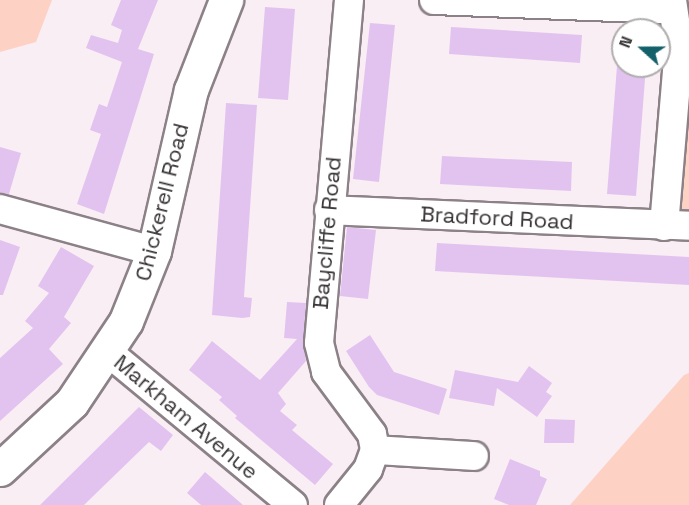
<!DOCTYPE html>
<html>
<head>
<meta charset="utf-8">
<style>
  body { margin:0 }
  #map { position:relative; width:689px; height:505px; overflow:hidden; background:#f9eef4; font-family:"Space Grotesk",sans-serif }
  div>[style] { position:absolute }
  .green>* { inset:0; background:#fed1c5 }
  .building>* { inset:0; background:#e2c3f0 }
  .roads { filter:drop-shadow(2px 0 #8b8187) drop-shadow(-2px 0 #8b8187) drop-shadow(0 2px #8b8187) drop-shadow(0 -2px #8b8187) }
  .minor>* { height:28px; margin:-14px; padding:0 14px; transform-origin:14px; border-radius:14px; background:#fff }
  .major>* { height:33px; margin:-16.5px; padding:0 16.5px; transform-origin:16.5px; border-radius:16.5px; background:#fff }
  span { translate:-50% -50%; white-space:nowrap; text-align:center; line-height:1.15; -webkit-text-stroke:4.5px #fff; paint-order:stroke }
  .street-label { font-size:22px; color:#373335 }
  .north { position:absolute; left:611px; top:18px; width:60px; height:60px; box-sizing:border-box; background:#fff; border:2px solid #afadae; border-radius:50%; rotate:291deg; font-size:16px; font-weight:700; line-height:24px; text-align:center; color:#373335 }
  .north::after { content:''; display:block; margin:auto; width:21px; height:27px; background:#13606b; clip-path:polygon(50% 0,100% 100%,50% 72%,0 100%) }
</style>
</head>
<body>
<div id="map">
  <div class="green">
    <div style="clip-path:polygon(0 0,52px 0,36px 42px,0 52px)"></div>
    <div style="clip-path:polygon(689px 110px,689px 214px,681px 214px)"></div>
    <div style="clip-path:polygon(689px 373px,689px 505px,570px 505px,684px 375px)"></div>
  </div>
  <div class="building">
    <div style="clip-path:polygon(121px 0,158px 0,138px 49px,154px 54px,104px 214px,77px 204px,101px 134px,90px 130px,99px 104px,107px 107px,122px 62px,86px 48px,91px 35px,118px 43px,122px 30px,111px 25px)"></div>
    <div style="clip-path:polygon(265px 7px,295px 9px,288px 100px,258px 98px)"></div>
    <div style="clip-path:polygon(370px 23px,395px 25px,379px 182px,353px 179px)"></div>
    <div style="clip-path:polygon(451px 27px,582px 35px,580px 63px,449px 54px)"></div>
    <div style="clip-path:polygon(617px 66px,646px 66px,636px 196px,607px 194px)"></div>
    <div style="clip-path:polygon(226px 103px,257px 105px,244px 297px,252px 298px,250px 317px,242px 318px,212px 315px)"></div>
    <div style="clip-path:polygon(0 147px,21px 153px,9px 194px,0 193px)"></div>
    <div style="clip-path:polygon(442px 156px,572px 162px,571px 191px,440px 184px)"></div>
    <div style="clip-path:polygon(347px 227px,376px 230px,368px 299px,340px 296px)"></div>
    <div style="clip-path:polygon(0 240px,20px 247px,3px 295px,0 295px)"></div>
    <div style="clip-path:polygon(437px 243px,689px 257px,689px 285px,435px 271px)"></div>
    <div style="clip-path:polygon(61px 247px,94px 266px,64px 317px,71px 323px,49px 349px,63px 364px,0 421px,0 358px,33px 328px,25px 321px,49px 293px,38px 286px)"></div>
    <div style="clip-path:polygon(287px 302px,306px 303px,303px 342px,306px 361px,278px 393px,286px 404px,280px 411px,297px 425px,292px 430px,333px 464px,315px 485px,235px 418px,237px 416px,219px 400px,222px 397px,189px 370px,212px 341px,260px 380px,297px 339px,284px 338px)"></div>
    <div style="clip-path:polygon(370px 335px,394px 372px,447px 389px,439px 415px,377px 395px,369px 387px,346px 351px)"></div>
    <div style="clip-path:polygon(529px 366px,552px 383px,546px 392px,552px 396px,537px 417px,497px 388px,494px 406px,449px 398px,455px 370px,518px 382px)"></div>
    <div style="clip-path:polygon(139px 407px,173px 435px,161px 451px,149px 442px,84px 505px,40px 505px)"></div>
    <div style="clip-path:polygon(545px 419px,575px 420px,574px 443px,544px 443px)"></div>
    <div style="clip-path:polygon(510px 459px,540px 471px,540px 476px,547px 479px,536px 505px,509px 505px,494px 499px)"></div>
    <div style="clip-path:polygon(205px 472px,243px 505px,201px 505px,187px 493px)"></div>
  </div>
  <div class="roads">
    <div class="minor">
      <div style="left:349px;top:0;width:344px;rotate:95deg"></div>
      <div style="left:319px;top:343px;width:30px;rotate:76deg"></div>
      <div style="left:326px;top:372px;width:77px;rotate:53.4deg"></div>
      <div style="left:372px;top:434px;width:16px;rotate:79deg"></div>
      <div style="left:434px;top:0;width:237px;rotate:2.2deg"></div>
      <div style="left:0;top:209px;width:160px;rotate:15.3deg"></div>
      <div style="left:329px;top:210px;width:360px;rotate:2.5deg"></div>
      <div style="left:664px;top:226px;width:180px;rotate:-85.2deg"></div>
      <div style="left:679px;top:47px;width:48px;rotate:-98.5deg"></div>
      <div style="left:108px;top:352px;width:240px;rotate:39.6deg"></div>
      <div style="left:339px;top:505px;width:46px;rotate:-51.1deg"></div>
      <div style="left:368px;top:469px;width:20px;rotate:-70deg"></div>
      <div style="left:375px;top:450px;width:99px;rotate:3.5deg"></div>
    </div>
    <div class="major">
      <div style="left:0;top:469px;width:98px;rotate:-42.9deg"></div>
      <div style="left:72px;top:402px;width:97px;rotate:-56.3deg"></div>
      <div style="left:126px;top:321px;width:75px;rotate:-68.2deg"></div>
      <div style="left:154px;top:251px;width:165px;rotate:-77.1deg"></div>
      <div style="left:191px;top:90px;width:97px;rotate:-68.7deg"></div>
    </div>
  </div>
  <div class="street-label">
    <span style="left:162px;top:202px;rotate:-76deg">Chickerell Road</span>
    <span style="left:497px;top:218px;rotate:3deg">Bradford Road</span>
    <span style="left:327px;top:233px;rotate:-85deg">Baycliffe Road</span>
    <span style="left:186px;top:417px;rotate:40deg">Markham Avenue</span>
  </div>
  <div class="north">N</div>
</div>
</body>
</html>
